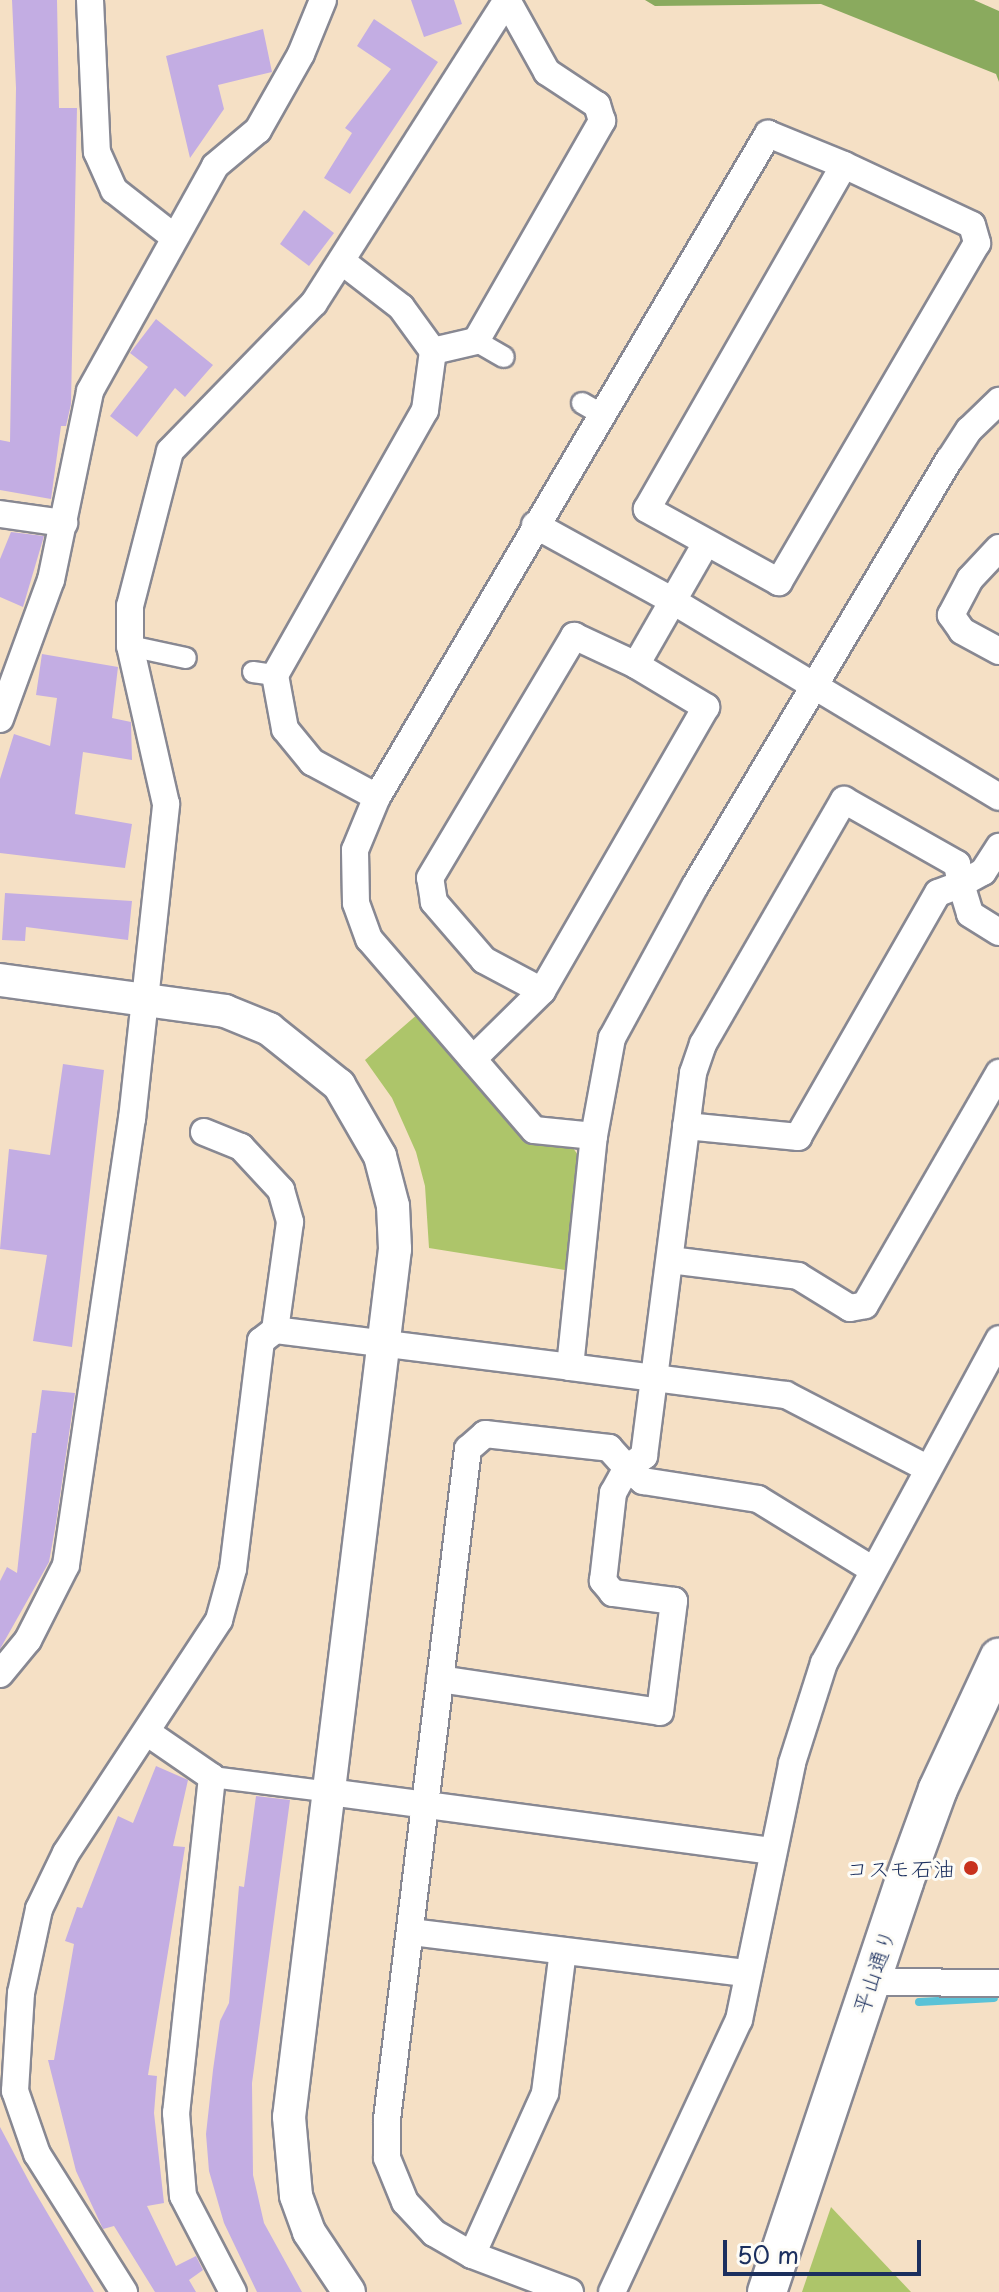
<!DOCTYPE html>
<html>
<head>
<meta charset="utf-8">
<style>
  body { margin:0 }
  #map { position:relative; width:999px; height:2292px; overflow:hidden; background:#f5e0c5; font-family:"Playpen Sans","Klee One",sans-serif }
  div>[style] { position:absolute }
  .green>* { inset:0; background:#adc56a }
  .forest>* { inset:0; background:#8aaa5e }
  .stream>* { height:8px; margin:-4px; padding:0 4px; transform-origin:4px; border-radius:4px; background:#5ac2d7 }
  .building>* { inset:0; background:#c3ade3 }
  .roads { filter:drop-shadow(2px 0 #888892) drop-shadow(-2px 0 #888892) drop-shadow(0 2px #888892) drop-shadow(0 -2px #888892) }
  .pedestrian>* { height:20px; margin:-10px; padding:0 10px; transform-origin:10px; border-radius:10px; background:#fff }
  .minor>* { height:26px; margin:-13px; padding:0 13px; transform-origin:13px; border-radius:13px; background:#fff }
  .tertiary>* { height:32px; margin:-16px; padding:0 16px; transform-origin:16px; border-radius:16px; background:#fff }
  .secondary>* { height:38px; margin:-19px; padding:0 19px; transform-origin:19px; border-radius:19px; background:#fff }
  .dots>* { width:22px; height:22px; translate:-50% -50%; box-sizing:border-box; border:4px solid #fdfcf7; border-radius:50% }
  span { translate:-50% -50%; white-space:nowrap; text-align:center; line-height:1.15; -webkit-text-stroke:6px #fdfcf7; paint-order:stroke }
  .poi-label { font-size:22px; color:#1b2f5e }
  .right { translate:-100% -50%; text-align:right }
  .street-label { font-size:22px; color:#1b2f5e }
  .scale { position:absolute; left:723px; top:2240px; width:198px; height:36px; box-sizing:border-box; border:4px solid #1b2f5e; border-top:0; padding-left:10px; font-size:24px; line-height:28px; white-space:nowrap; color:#1b2f5e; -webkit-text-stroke:6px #fdfcf7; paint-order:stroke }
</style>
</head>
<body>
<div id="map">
  <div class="green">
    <div style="clip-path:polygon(419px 1013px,532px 1141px,573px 1148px,585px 1165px,571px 1271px,429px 1248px,425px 1186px,416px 1152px,392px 1098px,365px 1060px)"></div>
    <div style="clip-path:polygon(831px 2207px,911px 2292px,802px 2292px)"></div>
  </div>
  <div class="forest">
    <div style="clip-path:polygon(645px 0,974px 0,999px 11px,999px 82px,996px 74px,821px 4px,655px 6px)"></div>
  </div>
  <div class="stream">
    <div style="left:919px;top:2002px;width:75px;rotate:-3.1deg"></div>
  </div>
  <div class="building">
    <div style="clip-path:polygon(12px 0,57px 0,59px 108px,77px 108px,71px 404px,66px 426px,61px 426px,51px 499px,0 490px,0 440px,10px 442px,16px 88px)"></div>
    <div style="clip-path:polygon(411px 0,454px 0,462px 24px,424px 37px)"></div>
    <div style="clip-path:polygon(374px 19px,438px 62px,350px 194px,324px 178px,352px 133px,345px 128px,391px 69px,357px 46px)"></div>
    <div style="clip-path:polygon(263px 29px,272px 72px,218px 85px,224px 109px,190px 158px,166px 56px)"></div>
    <div style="clip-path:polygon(304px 210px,334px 233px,309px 266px,280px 244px)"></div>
    <div style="clip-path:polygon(156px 319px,213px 365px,185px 397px,175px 388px,137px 437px,110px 416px,148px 367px,130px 353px)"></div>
    <div style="clip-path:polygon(11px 532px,44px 536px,23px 607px,0 597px,0 559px)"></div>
    <div style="clip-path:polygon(42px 654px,118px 667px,112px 718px,131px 722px,132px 760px,83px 752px,75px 814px,132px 824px,125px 868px,0 853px,0 779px,14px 734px,50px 746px,57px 698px,36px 695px)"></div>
    <div style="clip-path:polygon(5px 893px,132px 901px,128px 940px,26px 927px,25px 941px,2px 940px)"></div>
    <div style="clip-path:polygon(63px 1064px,104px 1070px,72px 1347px,33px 1341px,47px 1255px,0 1249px,9px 1149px,50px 1155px)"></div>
    <div style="clip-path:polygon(42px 1390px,75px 1393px,56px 1523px,49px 1562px,0 1649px,0 1581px,7px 1567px,17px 1573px,32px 1433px,36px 1433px)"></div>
    <div style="clip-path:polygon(156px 1766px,188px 1780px,173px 1846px,185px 1847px,148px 2075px,157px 2076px,154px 2113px,164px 2203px,147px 2206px,176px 2266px,196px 2256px,203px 2270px,189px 2280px,196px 2292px,155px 2292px,114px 2226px,103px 2229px,76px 2171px,48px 2060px,54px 2060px,74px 1944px,65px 1941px,77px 1907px,82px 1908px,118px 1816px,133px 1823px)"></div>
    <div style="clip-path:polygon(256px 1796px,290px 1800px,252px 2083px,253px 2175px,264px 2223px,302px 2292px,257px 2292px,224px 2223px,209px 2171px,206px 2134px,213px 2070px,220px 2021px,229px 2003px,239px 1886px,244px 1887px)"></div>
    <div style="clip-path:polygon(0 2127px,32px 2187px,94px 2292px,0 2292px)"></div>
  </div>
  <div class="roads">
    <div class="pedestrian">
      <div style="left:476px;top:341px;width:32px;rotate:30deg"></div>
      <div style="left:582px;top:403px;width:22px;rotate:30deg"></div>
      <div style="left:130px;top:646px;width:57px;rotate:12.1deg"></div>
      <div style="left:253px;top:672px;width:22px;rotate:8deg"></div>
      <div style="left:212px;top:1777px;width:119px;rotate:7.2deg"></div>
    </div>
    <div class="minor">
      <div style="left:90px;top:0;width:152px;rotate:87.4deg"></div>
      <div style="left:97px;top:152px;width:42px;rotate:65.9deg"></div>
      <div style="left:114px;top:190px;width:76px;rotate:38.1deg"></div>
      <div style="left:844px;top:165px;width:141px;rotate:25.1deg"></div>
      <div style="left:972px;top:225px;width:19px;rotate:74deg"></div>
      <div style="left:977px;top:243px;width:393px;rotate:120.3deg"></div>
      <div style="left:779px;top:582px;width:151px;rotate:-151.1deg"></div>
      <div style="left:647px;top:509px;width:396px;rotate:-60.2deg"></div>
      <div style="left:344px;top:263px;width:72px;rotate:37.7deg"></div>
      <div style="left:401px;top:307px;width:54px;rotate:54deg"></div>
      <div style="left:433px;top:351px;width:60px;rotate:97.7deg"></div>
      <div style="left:425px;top:410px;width:305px;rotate:119.5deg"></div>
      <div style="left:275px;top:675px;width:55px;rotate:79.5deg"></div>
      <div style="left:285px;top:729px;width:43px;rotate:50.7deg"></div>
      <div style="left:312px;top:762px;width:74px;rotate:28.3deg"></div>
      <div style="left:433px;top:351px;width:44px;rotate:-13.1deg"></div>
      <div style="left:476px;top:341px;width:254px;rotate:-60.2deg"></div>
      <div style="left:602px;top:121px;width:17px;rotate:-107deg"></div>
      <div style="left:597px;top:105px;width:60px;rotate:-146.6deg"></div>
      <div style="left:547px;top:72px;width:82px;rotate:-119.1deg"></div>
      <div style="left:0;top:514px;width:65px;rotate:8deg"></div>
      <div style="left:535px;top:525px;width:158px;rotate:28.8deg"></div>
      <div style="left:673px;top:601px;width:380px;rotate:31deg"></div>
      <div style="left:999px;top:548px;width:42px;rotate:133.1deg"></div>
      <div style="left:970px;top:579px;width:41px;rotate:117.8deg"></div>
      <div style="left:951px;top:615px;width:19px;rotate:55deg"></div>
      <div style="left:962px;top:631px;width:42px;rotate:28.4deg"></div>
      <div style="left:636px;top:665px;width:138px;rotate:-60.1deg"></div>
      <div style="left:0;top:719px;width:148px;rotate:-69.9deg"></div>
      <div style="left:51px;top:580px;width:193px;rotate:-78.3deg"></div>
      <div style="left:90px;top:391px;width:257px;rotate:-60.9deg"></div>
      <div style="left:215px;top:166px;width:56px;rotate:-39.9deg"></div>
      <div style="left:258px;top:130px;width:87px;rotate:-60.5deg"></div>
      <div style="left:301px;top:54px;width:58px;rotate:-67.8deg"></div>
      <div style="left:473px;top:1059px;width:97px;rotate:-44.6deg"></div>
      <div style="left:542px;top:991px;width:66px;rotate:-151.9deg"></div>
      <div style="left:484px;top:960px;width:77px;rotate:-130.8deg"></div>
      <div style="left:434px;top:902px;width:24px;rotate:-99deg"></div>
      <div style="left:430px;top:878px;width:282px;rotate:-59.2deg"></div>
      <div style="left:574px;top:636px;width:68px;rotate:25.1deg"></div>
      <div style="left:636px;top:665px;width:82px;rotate:31deg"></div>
      <div style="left:706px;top:707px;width:328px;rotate:120deg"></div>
      <div style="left:686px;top:1126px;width:113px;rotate:5.6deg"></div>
      <div style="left:798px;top:1137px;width:281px;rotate:-60.2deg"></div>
      <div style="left:938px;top:893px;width:25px;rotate:-21deg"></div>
      <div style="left:961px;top:884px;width:31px;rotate:73deg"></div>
      <div style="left:970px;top:914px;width:34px;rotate:32deg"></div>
      <div style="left:204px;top:1132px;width:40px;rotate:22deg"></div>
      <div style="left:241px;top:1147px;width:59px;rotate:47.1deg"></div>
      <div style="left:281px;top:1190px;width:33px;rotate:74deg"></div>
      <div style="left:290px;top:1222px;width:109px;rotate:97.9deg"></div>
      <div style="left:594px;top:1136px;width:60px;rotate:-174.3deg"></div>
      <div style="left:534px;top:1130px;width:252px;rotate:-130.8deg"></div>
      <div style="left:369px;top:939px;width:38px;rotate:-110deg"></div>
      <div style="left:356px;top:903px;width:53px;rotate:-91.1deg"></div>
      <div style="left:355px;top:850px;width:57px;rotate:-67.5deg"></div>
      <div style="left:377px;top:797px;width:770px;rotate:-59.47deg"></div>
      <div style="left:768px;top:134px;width:82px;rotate:22.2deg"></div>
      <div style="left:670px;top:1260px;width:129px;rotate:7.1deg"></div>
      <div style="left:798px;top:1276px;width:61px;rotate:31.6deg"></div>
      <div style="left:850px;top:1308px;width:15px;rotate:-11deg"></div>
      <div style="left:865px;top:1305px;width:268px;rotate:-60deg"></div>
      <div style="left:570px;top:1367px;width:218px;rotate:7.4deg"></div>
      <div style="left:786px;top:1395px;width:157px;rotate:27.4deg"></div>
      <div style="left:0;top:1674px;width:44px;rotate:-50.5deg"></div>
      <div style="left:28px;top:1640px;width:84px;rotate:-63.1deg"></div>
      <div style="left:66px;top:1565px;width:451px;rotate:-81.6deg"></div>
      <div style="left:132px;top:1119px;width:317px;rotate:-83.8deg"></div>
      <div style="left:166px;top:804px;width:162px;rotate:-102.8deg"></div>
      <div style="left:130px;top:646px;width:40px;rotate:-90deg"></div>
      <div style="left:130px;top:606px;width:160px;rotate:-75.5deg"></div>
      <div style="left:170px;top:451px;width:206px;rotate:-45.8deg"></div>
      <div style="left:314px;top:303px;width:359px;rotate:-57.5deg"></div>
      <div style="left:440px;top:1679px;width:222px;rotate:8.5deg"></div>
      <div style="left:660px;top:1712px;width:112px;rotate:-82.8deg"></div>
      <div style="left:674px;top:1601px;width:62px;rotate:-172.5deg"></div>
      <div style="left:613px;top:1593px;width:16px;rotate:-130deg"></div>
      <div style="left:603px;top:1581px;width:89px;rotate:-83.5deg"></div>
      <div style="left:613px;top:1493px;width:29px;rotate:-61deg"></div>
      <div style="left:627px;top:1468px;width:21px;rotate:39deg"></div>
      <div style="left:643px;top:1481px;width:116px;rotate:8.9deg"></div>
      <div style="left:758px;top:1499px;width:134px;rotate:31.6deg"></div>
      <div style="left:148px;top:1733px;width:78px;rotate:34.5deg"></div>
      <div style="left:212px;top:1777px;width:338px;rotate:96.1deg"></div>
      <div style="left:176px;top:2113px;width:83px;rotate:85.2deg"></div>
      <div style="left:183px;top:2196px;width:108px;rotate:62.5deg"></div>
      <div style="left:330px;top:1792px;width:447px;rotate:7.6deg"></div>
      <div style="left:411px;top:1932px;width:338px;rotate:7deg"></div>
      <div style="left:868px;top:1982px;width:131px;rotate:0.4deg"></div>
      <div style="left:472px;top:2255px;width:178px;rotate:-65.7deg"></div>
      <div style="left:545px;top:2093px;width:143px;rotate:-82.8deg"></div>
      <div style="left:124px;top:2292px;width:163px;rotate:-122.2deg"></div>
      <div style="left:37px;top:2154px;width:67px;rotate:-109.2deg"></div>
      <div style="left:15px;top:2091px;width:98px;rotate:-86.5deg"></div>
      <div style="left:21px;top:1993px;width:86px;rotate:-77.9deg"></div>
      <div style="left:39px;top:1909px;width:62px;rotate:-64.3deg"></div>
      <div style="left:66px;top:1853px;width:279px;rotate:-56.7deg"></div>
      <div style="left:219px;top:1620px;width:53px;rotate:-74.6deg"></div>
      <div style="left:233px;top:1569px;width:230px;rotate:-83deg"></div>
      <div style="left:261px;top:1341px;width:18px;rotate:-38deg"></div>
      <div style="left:275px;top:1330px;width:297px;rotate:7.1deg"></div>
      <div style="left:570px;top:1367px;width:232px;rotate:-84.1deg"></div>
      <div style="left:594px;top:1136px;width:100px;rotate:-79.6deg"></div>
      <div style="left:612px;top:1038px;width:173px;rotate:-61.4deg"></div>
      <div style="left:695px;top:886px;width:497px;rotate:-59.2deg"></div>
      <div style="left:950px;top:459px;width:35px;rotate:-57deg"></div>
      <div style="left:969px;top:430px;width:42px;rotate:-44deg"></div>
      <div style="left:570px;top:2292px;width:105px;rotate:-159.3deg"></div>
      <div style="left:472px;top:2255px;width:44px;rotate:-149.9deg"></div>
      <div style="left:434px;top:2233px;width:42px;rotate:-133.1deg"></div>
      <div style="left:405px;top:2202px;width:48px;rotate:-112.2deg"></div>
      <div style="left:387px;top:2158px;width:39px;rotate:-90deg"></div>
      <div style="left:387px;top:2119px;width:675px;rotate:-83.11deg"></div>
      <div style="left:468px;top:1449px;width:23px;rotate:-41deg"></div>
      <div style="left:485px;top:1434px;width:125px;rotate:6.4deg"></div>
      <div style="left:609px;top:1448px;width:27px;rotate:48deg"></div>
      <div style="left:627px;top:1468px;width:21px;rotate:-35deg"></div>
      <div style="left:644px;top:1456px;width:386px;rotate:-82.7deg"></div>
      <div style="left:693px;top:1073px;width:31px;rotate:-71deg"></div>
      <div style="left:703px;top:1044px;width:282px;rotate:-60deg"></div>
      <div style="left:844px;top:800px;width:130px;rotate:29.5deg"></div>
      <div style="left:957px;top:864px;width:20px;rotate:79deg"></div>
      <div style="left:961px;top:884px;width:25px;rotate:-29deg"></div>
      <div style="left:983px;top:872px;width:30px;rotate:-57deg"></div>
      <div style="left:612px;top:2292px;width:300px;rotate:-65deg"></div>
      <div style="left:739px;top:2020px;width:262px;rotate:-78.3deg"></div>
      <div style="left:792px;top:1763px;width:105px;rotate:-72.3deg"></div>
      <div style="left:824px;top:1663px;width:368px;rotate:-61.6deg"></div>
    </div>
    <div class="tertiary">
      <div style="left:0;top:980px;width:227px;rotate:7.8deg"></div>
      <div style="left:225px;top:1011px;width:48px;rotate:22.2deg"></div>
      <div style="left:269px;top:1029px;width:90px;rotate:38.7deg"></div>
      <div style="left:339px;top:1085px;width:82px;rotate:60deg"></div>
      <div style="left:380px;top:1156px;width:52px;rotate:75.4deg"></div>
      <div style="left:393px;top:1206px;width:43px;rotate:87.3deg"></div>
      <div style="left:395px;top:1249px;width:874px;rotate:96.96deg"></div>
      <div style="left:289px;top:2117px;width:79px;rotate:84.9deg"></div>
      <div style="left:296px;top:2196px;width:38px;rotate:70deg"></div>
      <div style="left:309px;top:2232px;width:72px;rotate:56.3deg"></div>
    </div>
    <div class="secondary">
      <div style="left:767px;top:2292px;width:432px;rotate:-71.5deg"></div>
      <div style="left:904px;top:1882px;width:99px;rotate:-69.9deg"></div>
      <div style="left:938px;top:1789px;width:145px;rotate:-65deg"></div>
    </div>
  </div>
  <div class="dots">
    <div style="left:971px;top:1868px;background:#c8321e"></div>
  </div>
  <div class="poi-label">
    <span class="right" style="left:955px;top:1868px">コスモ石油</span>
  </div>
  <div class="street-label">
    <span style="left:873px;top:1971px;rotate:-71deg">平山通り</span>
  </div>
  <div class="scale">50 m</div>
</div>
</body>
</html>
